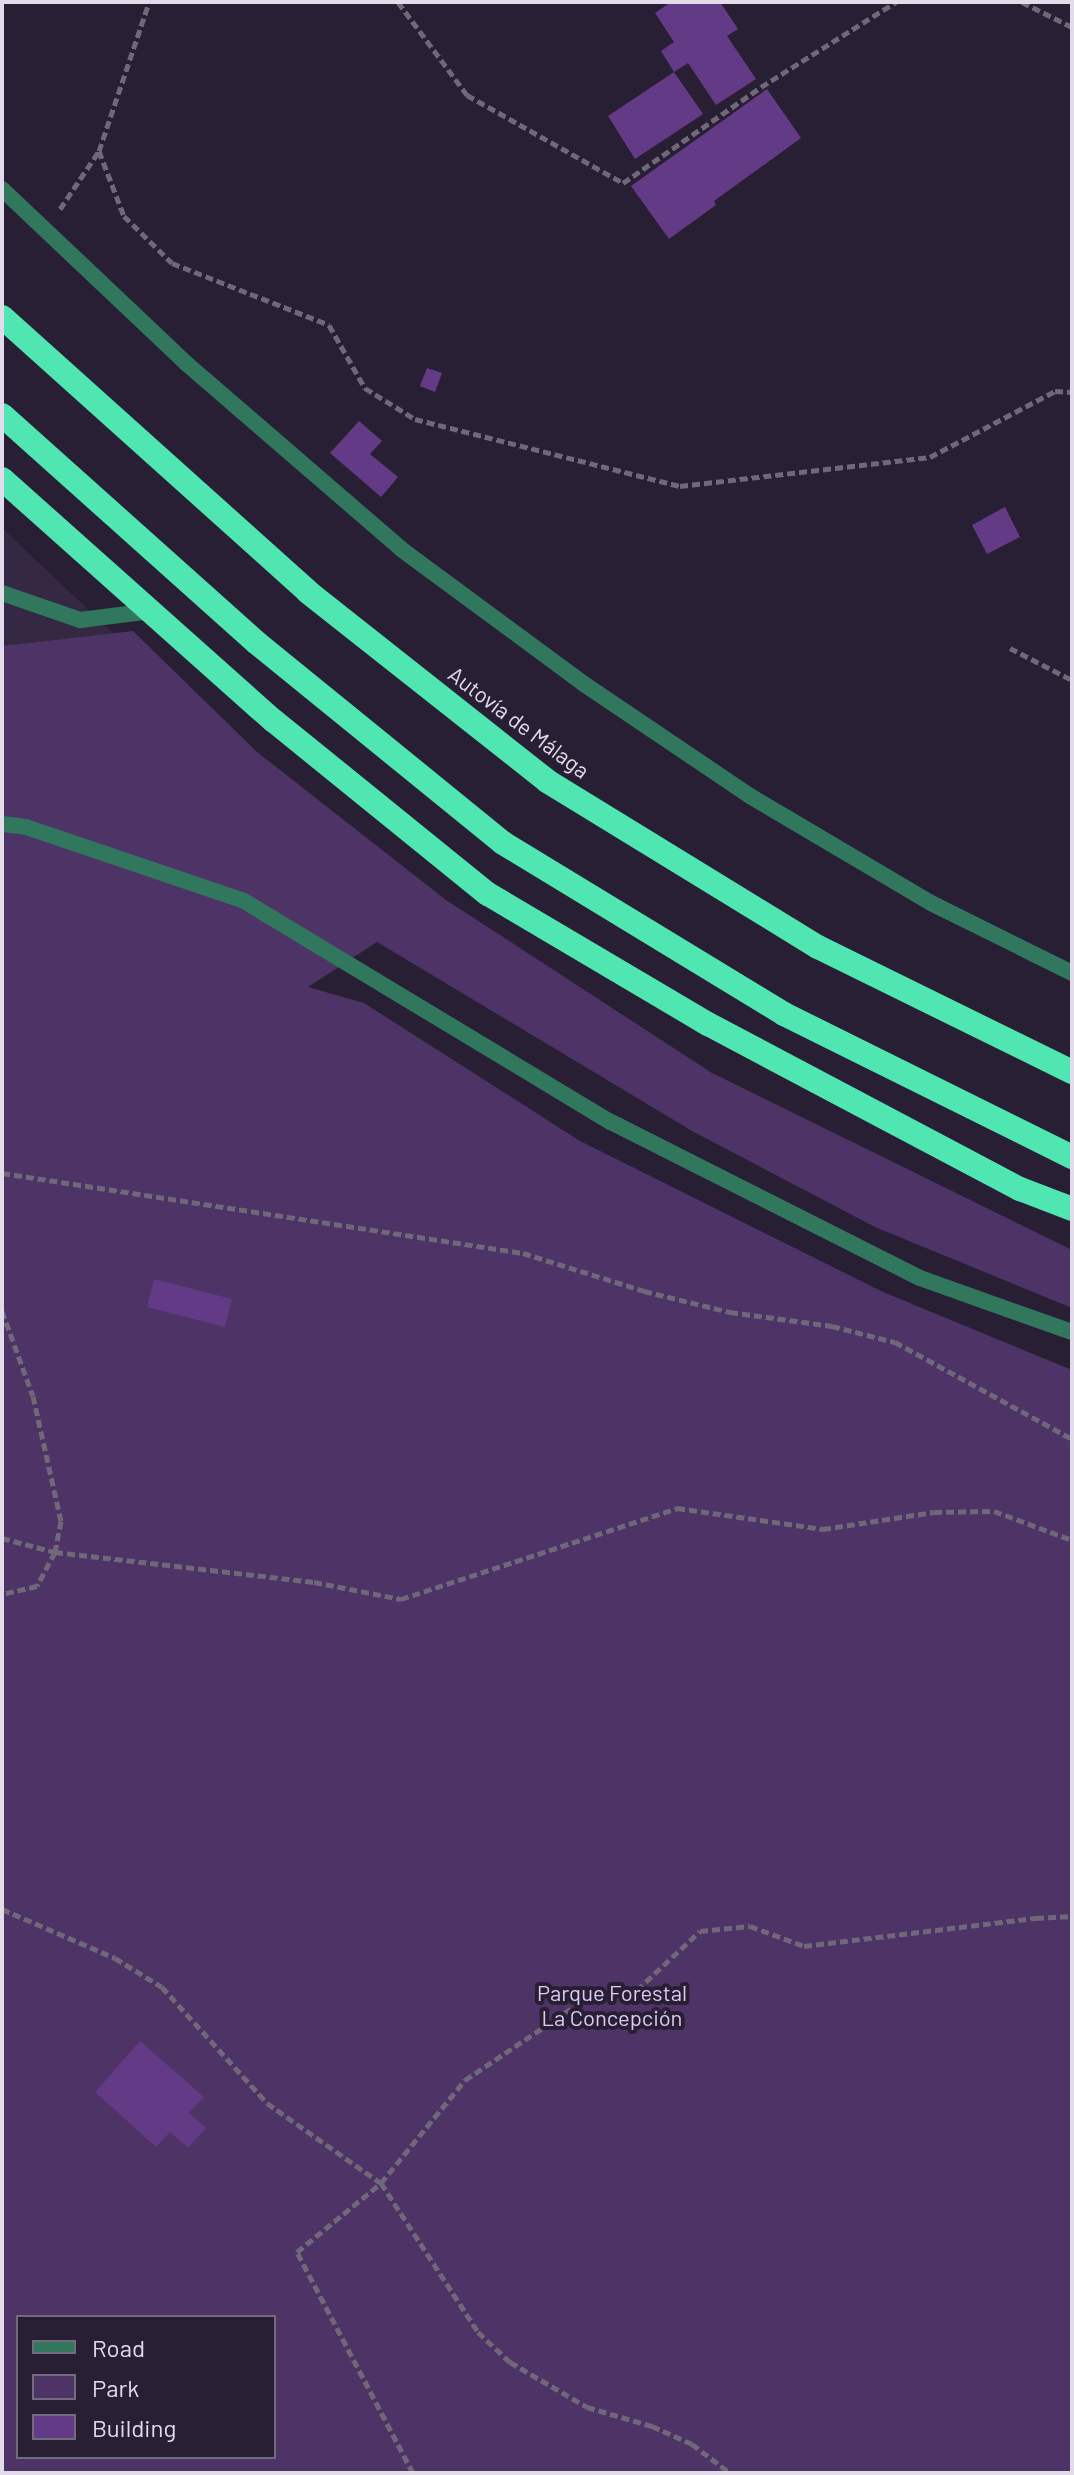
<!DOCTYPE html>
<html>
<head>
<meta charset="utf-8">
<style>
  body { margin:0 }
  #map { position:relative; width:1074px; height:2475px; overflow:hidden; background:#291f34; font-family:Barlow,sans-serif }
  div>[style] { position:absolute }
  .built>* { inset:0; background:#352842 }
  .green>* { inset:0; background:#4d3366 }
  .building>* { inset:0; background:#623a86 }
  .path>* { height:5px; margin-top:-2.5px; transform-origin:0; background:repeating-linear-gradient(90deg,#706779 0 8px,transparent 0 12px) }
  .service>* { height:16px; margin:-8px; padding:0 8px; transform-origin:8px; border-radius:8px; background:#30775d }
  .minor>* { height:16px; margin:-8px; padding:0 8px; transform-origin:8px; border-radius:8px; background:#30775d }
  .tertiary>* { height:16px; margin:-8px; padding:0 8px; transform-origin:8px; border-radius:8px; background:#30775d }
  .motorway>* { height:24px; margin:-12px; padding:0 12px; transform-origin:12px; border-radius:12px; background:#4fe6b2 }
  span { translate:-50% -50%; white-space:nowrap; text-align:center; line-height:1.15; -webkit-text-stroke:8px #291f34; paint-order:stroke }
  .street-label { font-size:22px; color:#e2dbea }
  .park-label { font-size:22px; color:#ddcaf5 }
  .frame { position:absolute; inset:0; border:4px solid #e2dbea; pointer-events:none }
  .legend { position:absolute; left:16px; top:2315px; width:260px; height:144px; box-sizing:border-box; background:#291f34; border:2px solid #736a7d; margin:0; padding:10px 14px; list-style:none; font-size:24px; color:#e2dbea }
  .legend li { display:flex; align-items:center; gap:16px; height:40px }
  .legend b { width:40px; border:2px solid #736a7d }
</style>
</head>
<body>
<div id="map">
  <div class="built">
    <div style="clip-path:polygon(2px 528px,114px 634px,2px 646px)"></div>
  </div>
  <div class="green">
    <div style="clip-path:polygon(evenodd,133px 631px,257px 752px,446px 900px,712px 1073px,1072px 1250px,1072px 1308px,875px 1227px,692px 1131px,377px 942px,308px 987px,364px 1003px,580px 1141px,883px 1292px,1072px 1370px,1072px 2473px,2px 2473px,2px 646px,133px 631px,18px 2317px,274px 2317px,274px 2457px,18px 2457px,18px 2317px)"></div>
  </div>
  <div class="building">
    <div style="clip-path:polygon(671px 2px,720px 2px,738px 29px,727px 36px,756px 79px,716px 105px,688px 63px,674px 72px,703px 114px,635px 159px,608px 116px,674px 72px,661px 51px,674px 42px,655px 13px)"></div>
    <div style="clip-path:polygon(767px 89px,801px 138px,714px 201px,716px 205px,669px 239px,631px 186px)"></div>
    <div style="clip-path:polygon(427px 368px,442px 373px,435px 392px,420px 386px)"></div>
    <div style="clip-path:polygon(359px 421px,382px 441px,370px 454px,398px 477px,381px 497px,330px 453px)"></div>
    <div style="clip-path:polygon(1005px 507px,1020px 537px,987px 554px,972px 525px)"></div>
    <div style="clip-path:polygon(154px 1279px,232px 1299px,225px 1327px,147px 1307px)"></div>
    <div style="clip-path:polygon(140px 2041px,204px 2097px,189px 2113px,206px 2128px,188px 2148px,170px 2132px,156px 2147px,95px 2092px)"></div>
  </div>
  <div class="path">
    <div style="left:398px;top:2px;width:116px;rotate:53.4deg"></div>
    <div style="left:467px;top:95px;width:179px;rotate:29.4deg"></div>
    <div style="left:623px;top:183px;width:168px;rotate:-34.8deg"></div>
    <div style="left:761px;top:87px;width:160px;rotate:-32.2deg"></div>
    <div style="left:1022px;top:2px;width:56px;rotate:26.6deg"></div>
    <div style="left:99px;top:151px;width:70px;rotate:69deg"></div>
    <div style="left:124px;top:216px;width:67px;rotate:44.4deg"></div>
    <div style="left:172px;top:263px;width:169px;rotate:21.5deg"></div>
    <div style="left:329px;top:325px;width:73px;rotate:60.3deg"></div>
    <div style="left:365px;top:388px;width:59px;rotate:31.8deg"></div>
    <div style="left:415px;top:419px;width:273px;rotate:14.2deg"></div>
    <div style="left:680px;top:486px;width:252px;rotate:-6.6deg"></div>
    <div style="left:930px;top:457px;width:141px;rotate:-27.8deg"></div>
    <div style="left:1055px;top:391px;width:17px;rotate:3deg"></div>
    <div style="left:60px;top:209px;width:70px;rotate:-56.1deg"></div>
    <div style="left:99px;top:151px;width:157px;rotate:-71.4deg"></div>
    <div style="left:1010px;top:648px;width:70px;rotate:27.3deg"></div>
    <div style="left:2px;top:1173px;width:527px;rotate:8.73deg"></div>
    <div style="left:523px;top:1253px;width:127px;rotate:17.4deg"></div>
    <div style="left:644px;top:1291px;width:89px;rotate:13.7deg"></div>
    <div style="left:730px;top:1312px;width:103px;rotate:7.8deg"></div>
    <div style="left:832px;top:1326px;width:65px;rotate:14.3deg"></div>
    <div style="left:895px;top:1342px;width:202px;rotate:28.7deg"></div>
    <div style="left:2px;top:1311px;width:90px;rotate:70deg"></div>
    <div style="left:33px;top:1396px;width:128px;rotate:77.4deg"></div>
    <div style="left:61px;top:1521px;width:32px;rotate:101deg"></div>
    <div style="left:55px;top:1552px;width:38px;rotate:118deg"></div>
    <div style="left:37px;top:1586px;width:36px;rotate:167deg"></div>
    <div style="left:2px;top:1538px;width:55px;rotate:14.8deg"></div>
    <div style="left:55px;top:1552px;width:261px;rotate:6.6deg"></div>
    <div style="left:314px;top:1582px;width:89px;rotate:11.1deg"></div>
    <div style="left:401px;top:1599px;width:291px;rotate:-18.2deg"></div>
    <div style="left:677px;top:1508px;width:148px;rotate:8.2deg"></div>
    <div style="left:823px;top:1529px;width:112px;rotate:-8.7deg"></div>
    <div style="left:934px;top:1512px;width:60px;rotate:-1deg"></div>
    <div style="left:994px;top:1511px;width:83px;rotate:20.4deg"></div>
    <div style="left:2px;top:1909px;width:123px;rotate:23.4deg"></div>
    <div style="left:115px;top:1958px;width:55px;rotate:31.7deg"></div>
    <div style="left:162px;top:1987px;width:156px;rotate:47.8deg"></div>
    <div style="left:267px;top:2103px;width:139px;rotate:35.1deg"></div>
    <div style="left:381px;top:2183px;width:178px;rotate:56.9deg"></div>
    <div style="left:478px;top:2332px;width:44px;rotate:43.2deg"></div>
    <div style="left:510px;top:2362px;width:89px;rotate:30.3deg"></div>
    <div style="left:587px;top:2407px;width:68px;rotate:16.3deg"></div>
    <div style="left:652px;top:2426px;width:44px;rotate:24.2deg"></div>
    <div style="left:692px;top:2444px;width:48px;rotate:37.3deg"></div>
    <div style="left:413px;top:2473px;width:250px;rotate:-117.7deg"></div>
    <div style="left:297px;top:2252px;width:109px;rotate:-39.4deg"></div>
    <div style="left:381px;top:2183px;width:133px;rotate:-50.8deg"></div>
    <div style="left:465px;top:2080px;width:158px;rotate:-33.9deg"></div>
    <div style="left:596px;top:1992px;width:41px;rotate:-2.8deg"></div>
    <div style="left:637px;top:1990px;width:86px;rotate:-43.1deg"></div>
    <div style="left:700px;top:1931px;width:50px;rotate:-5.7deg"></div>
    <div style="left:750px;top:1926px;width:58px;rotate:20.3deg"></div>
    <div style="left:804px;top:1946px;width:234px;rotate:-6.9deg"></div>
    <div style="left:1036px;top:1918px;width:36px;rotate:-3deg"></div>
  </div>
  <div class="service">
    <div style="left:2px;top:593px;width:83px;rotate:19.1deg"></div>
    <div style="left:80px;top:620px;width:72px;rotate:-7.2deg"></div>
  </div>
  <div class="minor">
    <div style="left:2px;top:824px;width:24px;rotate:7deg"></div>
    <div style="left:26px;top:827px;width:230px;rotate:18.7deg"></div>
    <div style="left:244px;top:901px;width:428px;rotate:31.1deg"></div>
    <div style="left:611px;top:1122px;width:346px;rotate:26.8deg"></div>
    <div style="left:920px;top:1278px;width:161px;rotate:19.6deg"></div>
  </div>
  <div class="tertiary">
    <div style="left:2px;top:189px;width:255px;rotate:43.4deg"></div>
    <div style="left:187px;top:364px;width:283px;rotate:40.8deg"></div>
    <div style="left:401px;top:549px;width:227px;rotate:36.4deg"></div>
    <div style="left:584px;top:684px;width:200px;rotate:34deg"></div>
    <div style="left:750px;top:796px;width:210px;rotate:30.6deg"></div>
    <div style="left:931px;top:903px;width:157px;rotate:26.4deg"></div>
  </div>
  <div class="motorway">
    <div style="left:2px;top:317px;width:411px;rotate:41.9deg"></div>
    <div style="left:308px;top:592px;width:305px;rotate:38.3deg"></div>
    <div style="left:547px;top:781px;width:318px;rotate:31.5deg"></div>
    <div style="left:818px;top:947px;width:283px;rotate:26.2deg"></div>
    <div style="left:2px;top:415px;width:342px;rotate:41.8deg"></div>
    <div style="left:257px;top:643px;width:317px;rotate:39.1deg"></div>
    <div style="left:503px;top:843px;width:329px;rotate:31.3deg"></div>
    <div style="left:784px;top:1014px;width:322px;rotate:26.4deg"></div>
    <div style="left:2px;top:479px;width:364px;rotate:41.7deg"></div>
    <div style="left:274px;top:721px;width:275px;rotate:39deg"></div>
    <div style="left:488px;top:894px;width:256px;rotate:30.6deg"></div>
    <div style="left:708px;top:1024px;width:353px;rotate:27.9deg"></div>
    <div style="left:1020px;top:1189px;width:56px;rotate:21deg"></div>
  </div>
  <div class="street-label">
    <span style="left:519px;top:722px;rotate:37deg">Autovía de Málaga</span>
  </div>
  <div class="park-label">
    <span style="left:612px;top:2005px">Parque Forestal<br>La Concepción</span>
  </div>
  <div class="frame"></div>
  <ul class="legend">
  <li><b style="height:10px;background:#30775d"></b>Road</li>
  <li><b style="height:22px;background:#4d3366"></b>Park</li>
  <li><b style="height:22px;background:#623a86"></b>Building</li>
  </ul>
</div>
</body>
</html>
